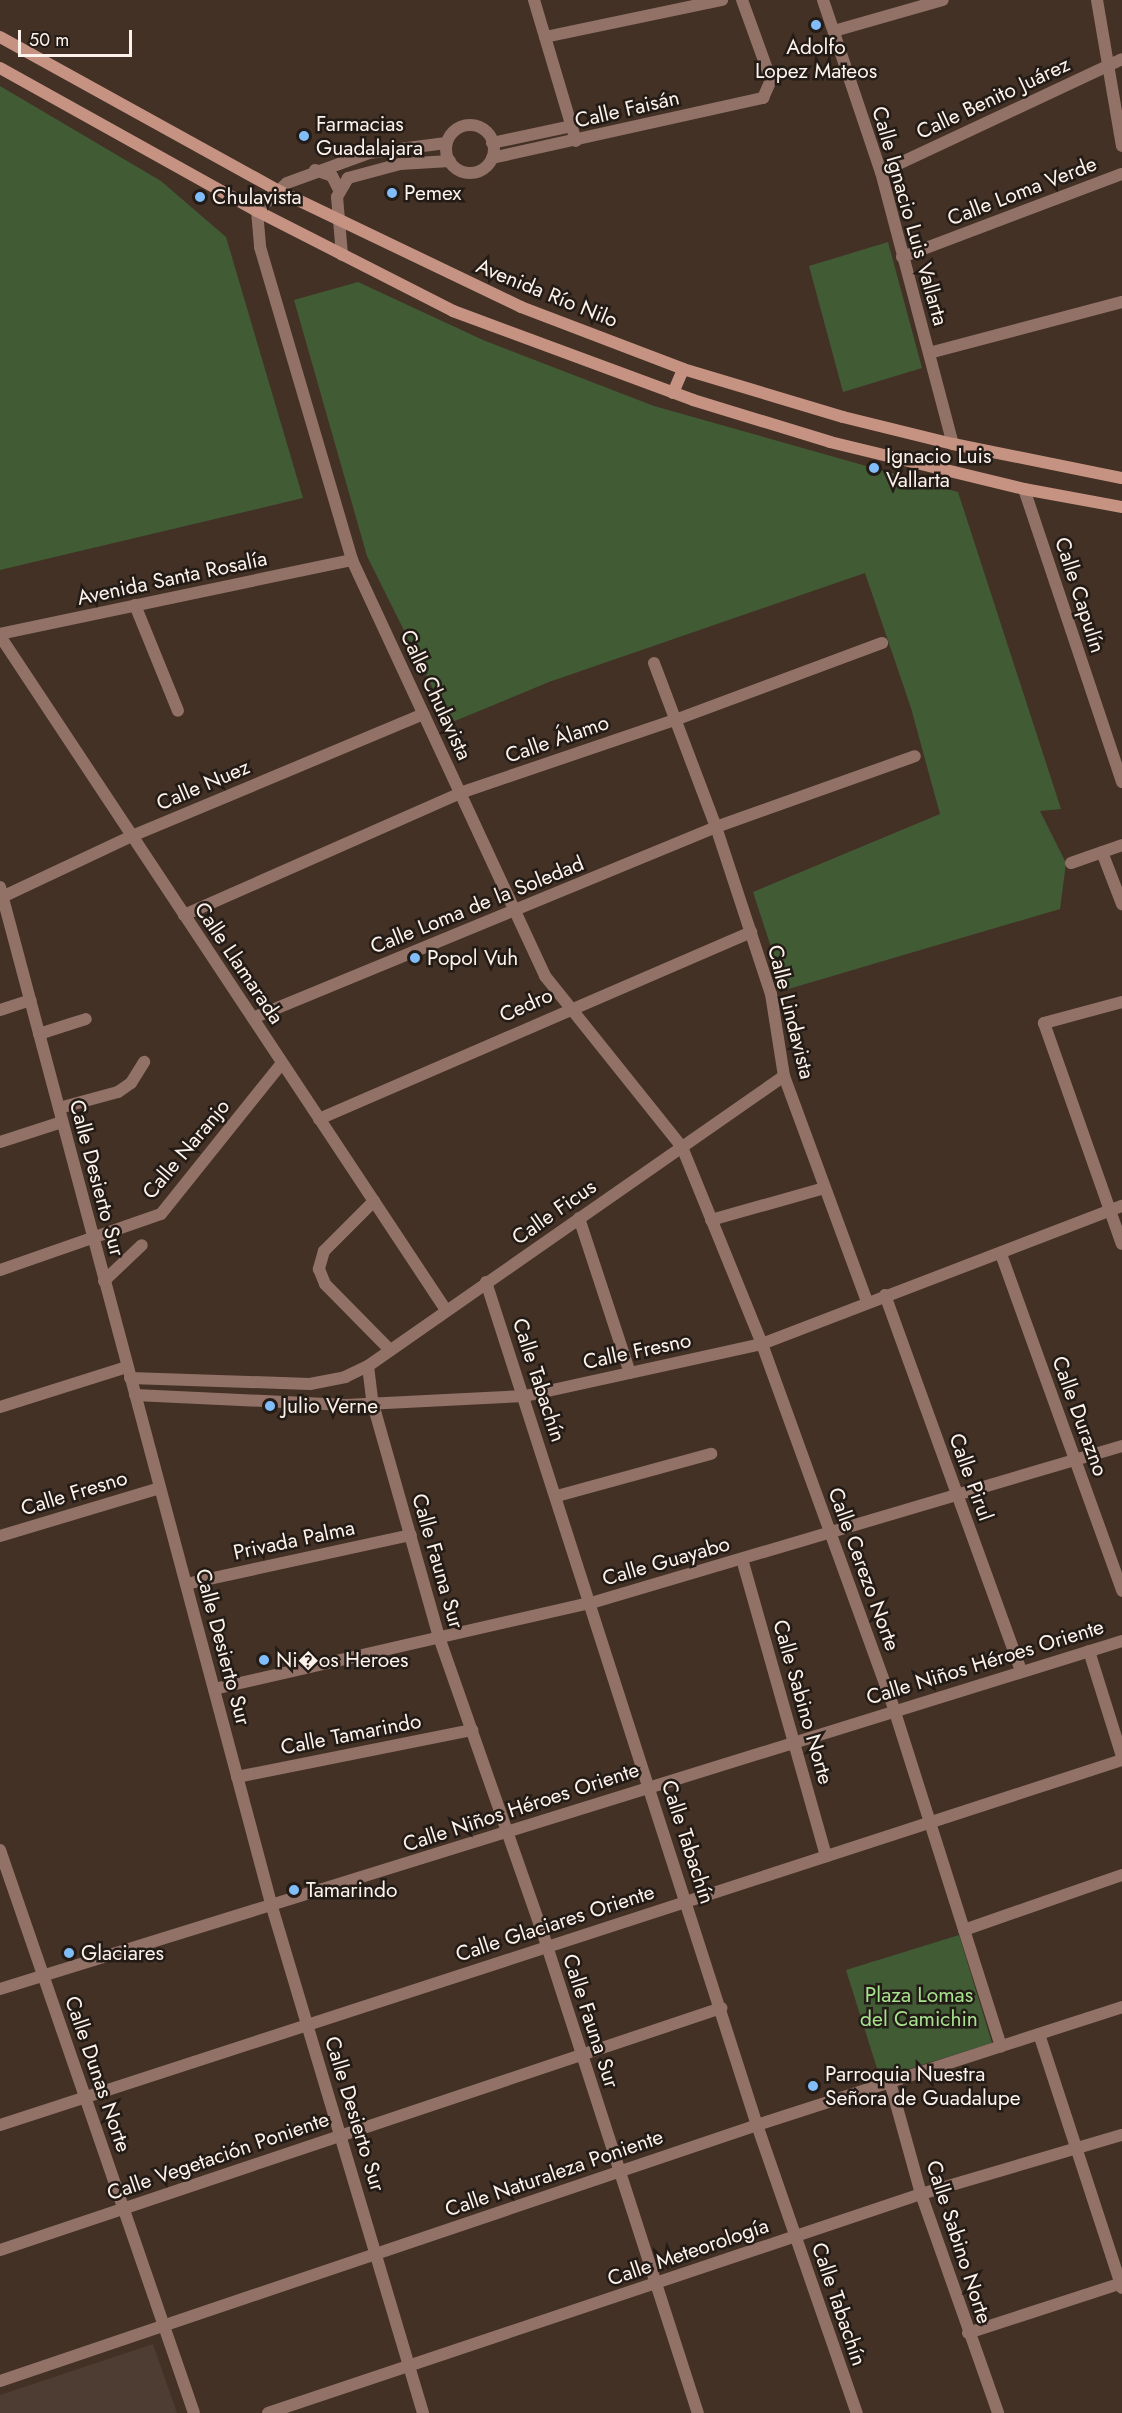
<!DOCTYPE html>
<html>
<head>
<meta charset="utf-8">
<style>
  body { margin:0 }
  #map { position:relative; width:1122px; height:2413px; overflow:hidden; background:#433126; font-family:Jost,sans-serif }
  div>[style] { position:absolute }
  .education>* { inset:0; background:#4e3d32 }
  .green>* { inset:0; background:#415b35 }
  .minor>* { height:12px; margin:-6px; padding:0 6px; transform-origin:6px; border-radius:6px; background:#927267 }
  .minor>.ring { margin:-6px; padding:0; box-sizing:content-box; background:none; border:12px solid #927267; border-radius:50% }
  .secondary>* { height:12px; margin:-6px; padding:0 6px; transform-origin:6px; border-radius:6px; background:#c69383 }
  .dots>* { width:16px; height:16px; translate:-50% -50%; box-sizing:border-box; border:3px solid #231b16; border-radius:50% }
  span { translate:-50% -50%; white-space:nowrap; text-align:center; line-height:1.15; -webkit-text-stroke:5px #231b16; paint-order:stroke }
  .poi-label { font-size:21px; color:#fef2eb }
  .left { translate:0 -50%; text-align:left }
  .street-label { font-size:21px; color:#fef2eb }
  .park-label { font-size:21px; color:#a7e28e }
  .scale { position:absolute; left:18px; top:30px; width:114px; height:27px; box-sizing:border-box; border:3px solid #fef2eb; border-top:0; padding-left:8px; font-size:18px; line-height:21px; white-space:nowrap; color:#fef2eb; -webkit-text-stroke:4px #231b16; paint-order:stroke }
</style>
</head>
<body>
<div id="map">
  <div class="education">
    <div style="clip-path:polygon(153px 2344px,177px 2413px,0 2413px,0 2395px)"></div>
  </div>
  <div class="green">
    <div style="clip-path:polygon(0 86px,161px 181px,226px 237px,303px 498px,0 570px)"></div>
    <div style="clip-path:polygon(888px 242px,922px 368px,843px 392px,809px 266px)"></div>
    <div style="clip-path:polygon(358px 282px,483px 340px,654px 406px,958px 492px,1061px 809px,1040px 811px,1066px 863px,1060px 909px,785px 990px,753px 892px,940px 814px,911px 708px,865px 573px,549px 682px,450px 723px,367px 556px,294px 300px)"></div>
    <div style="clip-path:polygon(959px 1935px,992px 2043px,880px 2078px,846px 1970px)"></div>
  </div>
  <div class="minor">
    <div style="left:534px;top:0;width:147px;rotate:73.4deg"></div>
    <div style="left:823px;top:0;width:182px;rotate:71.4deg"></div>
    <div style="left:881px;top:172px;width:281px;rotate:75.2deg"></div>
    <div style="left:1097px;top:0;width:148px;rotate:80.3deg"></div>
    <div style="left:834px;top:31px;width:113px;rotate:-15.9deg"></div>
    <div style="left:545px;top:37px;width:181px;rotate:-11.8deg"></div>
    <div class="ring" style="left:446px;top:125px;width:36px;height:36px"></div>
    <div style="left:446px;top:143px;width:78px;rotate:172.6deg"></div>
    <div style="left:369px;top:153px;width:87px;rotate:159.9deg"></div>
    <div style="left:287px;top:183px;width:41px;rotate:137deg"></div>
    <div style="left:257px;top:211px;width:36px;rotate:85deg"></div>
    <div style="left:260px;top:247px;width:326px;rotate:73.6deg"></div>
    <div style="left:352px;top:560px;width:459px;rotate:65.1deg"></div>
    <div style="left:545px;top:976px;width:219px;rotate:51.3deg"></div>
    <div style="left:682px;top:1147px;width:213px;rotate:67.9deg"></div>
    <div style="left:762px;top:1344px;width:388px;rotate:70.1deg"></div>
    <div style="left:894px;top:1709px;width:354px;rotate:72.4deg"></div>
    <div style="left:492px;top:143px;width:81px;rotate:-12.1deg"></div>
    <div style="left:492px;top:158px;width:278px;rotate:-12.5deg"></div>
    <div style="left:763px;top:98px;width:20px;rotate:-66deg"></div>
    <div style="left:771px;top:80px;width:85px;rotate:-109.9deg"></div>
    <div style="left:315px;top:170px;width:18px;rotate:19deg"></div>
    <div style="left:332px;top:176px;width:16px;rotate:63deg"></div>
    <div style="left:881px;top:172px;width:266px;rotate:-25.1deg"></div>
    <div style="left:342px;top:255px;width:58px;rotate:-94.9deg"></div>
    <div style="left:337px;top:197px;width:22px;rotate:-60deg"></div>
    <div style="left:348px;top:178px;width:54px;rotate:-15.1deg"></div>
    <div style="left:400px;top:164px;width:50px;rotate:-3.4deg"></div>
    <div style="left:902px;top:257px;width:235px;rotate:-20.7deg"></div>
    <div style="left:929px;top:353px;width:200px;rotate:-14.8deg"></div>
    <div style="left:1024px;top:489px;width:309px;rotate:71.5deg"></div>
    <div style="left:135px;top:605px;width:114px;rotate:67.9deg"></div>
    <div style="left:0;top:634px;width:360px;rotate:-11.9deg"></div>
    <div style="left:0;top:636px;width:808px;rotate:56.51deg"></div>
    <div style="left:654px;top:663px;width:175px;rotate:69.3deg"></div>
    <div style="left:716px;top:827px;width:176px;rotate:71.8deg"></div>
    <div style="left:771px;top:994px;width:83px;rotate:81deg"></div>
    <div style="left:784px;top:1076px;width:241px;rotate:69.8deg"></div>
    <div style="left:1102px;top:852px;width:56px;rotate:69deg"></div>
    <div style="left:1071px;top:863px;width:54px;rotate:-19.4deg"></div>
    <div style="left:0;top:887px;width:1056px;rotate:75.07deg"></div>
    <div style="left:272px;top:1907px;width:528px;rotate:73.38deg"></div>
    <div style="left:0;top:898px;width:146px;rotate:-25.2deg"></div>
    <div style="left:132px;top:836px;width:316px;rotate:-22.7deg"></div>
    <div style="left:184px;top:915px;width:302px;rotate:-23.8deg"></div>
    <div style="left:460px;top:793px;width:227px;rotate:-18.8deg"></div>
    <div style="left:675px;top:720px;width:221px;rotate:-20.4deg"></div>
    <div style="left:1122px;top:1002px;width:81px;rotate:164.9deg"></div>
    <div style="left:1044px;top:1023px;width:234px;rotate:70.6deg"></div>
    <div style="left:0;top:1010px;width:32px;rotate:-18deg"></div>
    <div style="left:253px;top:1018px;width:501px;rotate:-22.42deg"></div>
    <div style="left:716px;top:827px;width:211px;rotate:-19.6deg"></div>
    <div style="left:39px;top:1034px;width:49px;rotate:-17.7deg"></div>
    <div style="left:59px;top:1108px;width:61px;rotate:-15.2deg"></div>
    <div style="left:118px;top:1092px;width:16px;rotate:-35deg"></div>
    <div style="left:131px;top:1083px;width:25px;rotate:-58deg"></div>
    <div style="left:319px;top:1119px;width:471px;rotate:-23.4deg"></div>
    <div style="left:0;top:1142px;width:65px;rotate:-17.9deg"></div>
    <div style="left:374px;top:1201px;width:71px;rotate:135deg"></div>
    <div style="left:324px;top:1251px;width:19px;rotate:106deg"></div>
    <div style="left:319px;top:1269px;width:16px;rotate:68deg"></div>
    <div style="left:325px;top:1284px;width:93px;rotate:45.4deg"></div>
    <div style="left:579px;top:1218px;width:163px;rotate:71.8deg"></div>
    <div style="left:711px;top:1220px;width:118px;rotate:-15.7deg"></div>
    <div style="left:1001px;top:1254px;width:358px;rotate:70.2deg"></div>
    <div style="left:0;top:1270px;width:170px;rotate:-19.2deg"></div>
    <div style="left:161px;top:1214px;width:193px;rotate:-51.3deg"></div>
    <div style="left:104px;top:1281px;width:52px;rotate:-43.5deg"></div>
    <div style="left:486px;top:1282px;width:885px;rotate:72.18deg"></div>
    <div style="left:757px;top:2125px;width:305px;rotate:70.9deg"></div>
    <div style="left:885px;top:1295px;width:400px;rotate:70.1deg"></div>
    <div style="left:368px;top:1366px;width:38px;rotate:83deg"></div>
    <div style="left:373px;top:1404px;width:245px;rotate:74.2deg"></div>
    <div style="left:440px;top:1640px;width:324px;rotate:70.7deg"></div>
    <div style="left:547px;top:1946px;width:491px;rotate:72.1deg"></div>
    <div style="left:130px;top:1378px;width:180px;rotate:1.9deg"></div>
    <div style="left:310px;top:1384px;width:36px;rotate:-11deg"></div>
    <div style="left:345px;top:1377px;width:25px;rotate:-26deg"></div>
    <div style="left:368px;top:1366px;width:507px;rotate:-34.88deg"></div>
    <div style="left:135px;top:1395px;width:211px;rotate:2.7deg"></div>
    <div style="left:346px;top:1405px;width:179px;rotate:-2.9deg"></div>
    <div style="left:525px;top:1396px;width:243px;rotate:-12.4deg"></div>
    <div style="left:762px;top:1344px;width:386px;rotate:-21deg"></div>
    <div style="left:0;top:1407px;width:133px;rotate:-17.5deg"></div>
    <div style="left:557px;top:1496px;width:160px;rotate:-15.3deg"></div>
    <div style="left:0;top:1536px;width:167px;rotate:-16.7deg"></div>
    <div style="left:742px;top:1559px;width:309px;rotate:74.2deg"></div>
    <div style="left:186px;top:1584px;width:230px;rotate:-12.3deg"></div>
    <div style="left:1089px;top:1651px;width:110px;rotate:72.6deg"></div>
    <div style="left:214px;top:1689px;width:387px;rotate:-12.9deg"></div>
    <div style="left:591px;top:1603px;width:554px;rotate:-16.47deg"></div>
    <div style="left:237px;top:1777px;width:240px;rotate:-11.3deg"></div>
    <div style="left:0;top:1850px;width:595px;rotate:70.99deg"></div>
    <div style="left:964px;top:1930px;width:167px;rotate:-19.2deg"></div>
    <div style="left:0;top:1989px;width:1175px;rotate:-17.23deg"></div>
    <div style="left:1039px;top:2034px;width:267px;rotate:71.9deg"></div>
    <div style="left:890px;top:2082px;width:116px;rotate:74.5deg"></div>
    <div style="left:921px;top:2194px;width:232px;rotate:70.6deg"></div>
    <div style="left:0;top:2125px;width:1180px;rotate:-18.02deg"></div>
    <div style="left:0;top:2250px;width:761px;rotate:-18.55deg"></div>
    <div style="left:968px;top:2333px;width:162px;rotate:-18deg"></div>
    <div style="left:0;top:2381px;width:799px;rotate:-18.68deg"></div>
    <div style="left:757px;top:2125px;width:384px;rotate:-17.9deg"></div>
    <div style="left:268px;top:2413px;width:689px;rotate:-18.54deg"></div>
    <div style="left:921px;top:2194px;width:209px;rotate:-16.4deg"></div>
  </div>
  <div class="secondary">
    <div style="left:0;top:37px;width:316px;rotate:28.9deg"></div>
    <div style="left:277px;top:190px;width:271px;rotate:25.6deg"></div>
    <div style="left:521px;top:307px;width:173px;rotate:20.9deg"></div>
    <div style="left:683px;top:369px;width:167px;rotate:16.7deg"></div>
    <div style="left:843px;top:417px;width:113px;rotate:13.8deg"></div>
    <div style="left:953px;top:444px;width:172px;rotate:11.4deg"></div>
    <div style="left:0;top:68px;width:294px;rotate:29.1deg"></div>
    <div style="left:257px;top:211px;width:220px;rotate:27deg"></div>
    <div style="left:453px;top:311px;width:256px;rotate:20.3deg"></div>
    <div style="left:693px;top:400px;width:143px;rotate:17deg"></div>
    <div style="left:830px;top:442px;width:200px;rotate:13.6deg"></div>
    <div style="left:1024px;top:489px;width:100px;rotate:10.4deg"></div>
    <div style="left:673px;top:393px;width:26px;rotate:-67deg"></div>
  </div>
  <div class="dots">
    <div style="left:816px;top:25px;background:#80bdfa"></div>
    <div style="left:304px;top:136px;background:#80bdfa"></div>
    <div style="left:392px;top:193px;background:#80bdfa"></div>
    <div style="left:200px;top:197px;background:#80bdfa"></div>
    <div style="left:874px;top:468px;background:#80bdfa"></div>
    <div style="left:415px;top:958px;background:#80bdfa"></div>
    <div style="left:270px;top:1406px;background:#80bdfa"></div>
    <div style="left:264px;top:1660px;background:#80bdfa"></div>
    <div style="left:294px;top:1890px;background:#80bdfa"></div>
    <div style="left:69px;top:1953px;background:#80bdfa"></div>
    <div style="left:813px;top:2086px;background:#80bdfa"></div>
  </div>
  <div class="poi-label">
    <span style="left:816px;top:59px">Adolfo<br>Lopez Mateos</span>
    <span class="left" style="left:316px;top:136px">Farmacias<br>Guadalajara</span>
    <span class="left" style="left:404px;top:193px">Pemex</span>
    <span class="left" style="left:212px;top:197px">Chulavista</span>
    <span class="left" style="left:886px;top:468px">Ignacio Luis<br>Vallarta</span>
    <span class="left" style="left:427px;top:958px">Popol Vuh</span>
    <span class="left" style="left:282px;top:1406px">Julio Verne</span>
    <span class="left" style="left:276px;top:1660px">Ni�os Heroes</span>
    <span class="left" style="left:306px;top:1890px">Tamarindo</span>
    <span class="left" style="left:81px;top:1953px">Glaciares</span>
    <span class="left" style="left:825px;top:2086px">Parroquia Nuestra<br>Señora de Guadalupe</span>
  </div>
  <div class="street-label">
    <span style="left:993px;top:98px;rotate:-25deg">Calle Benito Juárez</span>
    <span style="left:627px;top:109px;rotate:-13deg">Calle Faisán</span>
    <span style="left:1022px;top:191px;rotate:-21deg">Calle Loma Verde</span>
    <span style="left:910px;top:216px;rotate:74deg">Calle Ignacio Luis Vallarta</span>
    <span style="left:547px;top:293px;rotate:22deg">Avenida Río Nilo</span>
    <span style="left:172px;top:578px;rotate:-12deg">Avenida Santa Rosalía</span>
    <span style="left:1080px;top:595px;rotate:72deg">Calle Capulín</span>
    <span style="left:436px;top:695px;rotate:65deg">Calle Chulavista</span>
    <span style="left:557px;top:739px;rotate:-19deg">Calle Álamo</span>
    <span style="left:203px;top:785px;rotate:-23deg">Calle Nuez</span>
    <span style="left:477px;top:905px;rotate:-22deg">Calle Loma de la Soledad</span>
    <span style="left:239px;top:963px;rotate:56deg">Calle Llamarada</span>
    <span style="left:526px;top:1005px;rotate:-24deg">Cedro</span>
    <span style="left:791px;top:1012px;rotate:76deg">Calle Lindavista</span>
    <span style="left:186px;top:1149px;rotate:-50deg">Calle Naranjo</span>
    <span style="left:97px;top:1178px;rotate:75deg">Calle Desierto Sur</span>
    <span style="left:554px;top:1212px;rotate:-35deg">Calle Ficus</span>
    <span style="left:637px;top:1351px;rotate:-12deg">Calle Fresno</span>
    <span style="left:539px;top:1380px;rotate:72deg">Calle Tabachín</span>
    <span style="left:1080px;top:1416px;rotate:70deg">Calle Durazno</span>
    <span style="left:971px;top:1477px;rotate:70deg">Calle Pirul</span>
    <span style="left:74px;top:1493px;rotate:-17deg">Calle Fresno</span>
    <span style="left:294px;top:1540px;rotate:-12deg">Privada Palma</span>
    <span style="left:438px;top:1561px;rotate:74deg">Calle Fauna Sur</span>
    <span style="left:666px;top:1561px;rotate:-16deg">Calle Guayabo</span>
    <span style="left:864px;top:1569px;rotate:70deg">Calle Cerezo Norte</span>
    <span style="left:223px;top:1647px;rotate:75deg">Calle Desierto Sur</span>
    <span style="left:985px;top:1662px;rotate:-17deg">Calle Niños Héroes Oriente</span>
    <span style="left:803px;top:1702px;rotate:74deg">Calle Sabino Norte</span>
    <span style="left:351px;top:1734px;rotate:-11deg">Calle Tamarindo</span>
    <span style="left:521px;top:1807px;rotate:-18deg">Calle Niños Héroes Oriente</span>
    <span style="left:688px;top:1842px;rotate:72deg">Calle Tabachín</span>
    <span style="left:555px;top:1923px;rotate:-18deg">Calle Glaciares Oriente</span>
    <span style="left:591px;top:2021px;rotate:72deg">Calle Fauna Sur</span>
    <span style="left:98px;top:2074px;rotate:71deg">Calle Dunas Norte</span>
    <span style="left:355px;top:2114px;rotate:73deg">Calle Desierto Sur</span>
    <span style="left:218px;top:2156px;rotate:-19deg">Calle Vegetación Poniente</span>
    <span style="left:554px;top:2173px;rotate:-19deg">Calle Naturaleza Poniente</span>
    <span style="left:959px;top:2242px;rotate:72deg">Calle Sabino Norte</span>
    <span style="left:688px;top:2252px;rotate:-19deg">Calle Meteorología</span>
    <span style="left:839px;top:2304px;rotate:71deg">Calle Tabachín</span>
  </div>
  <div class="park-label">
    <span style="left:919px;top:2007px">Plaza Lomas<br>del Camichin</span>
  </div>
  <div class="scale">50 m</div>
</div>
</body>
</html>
